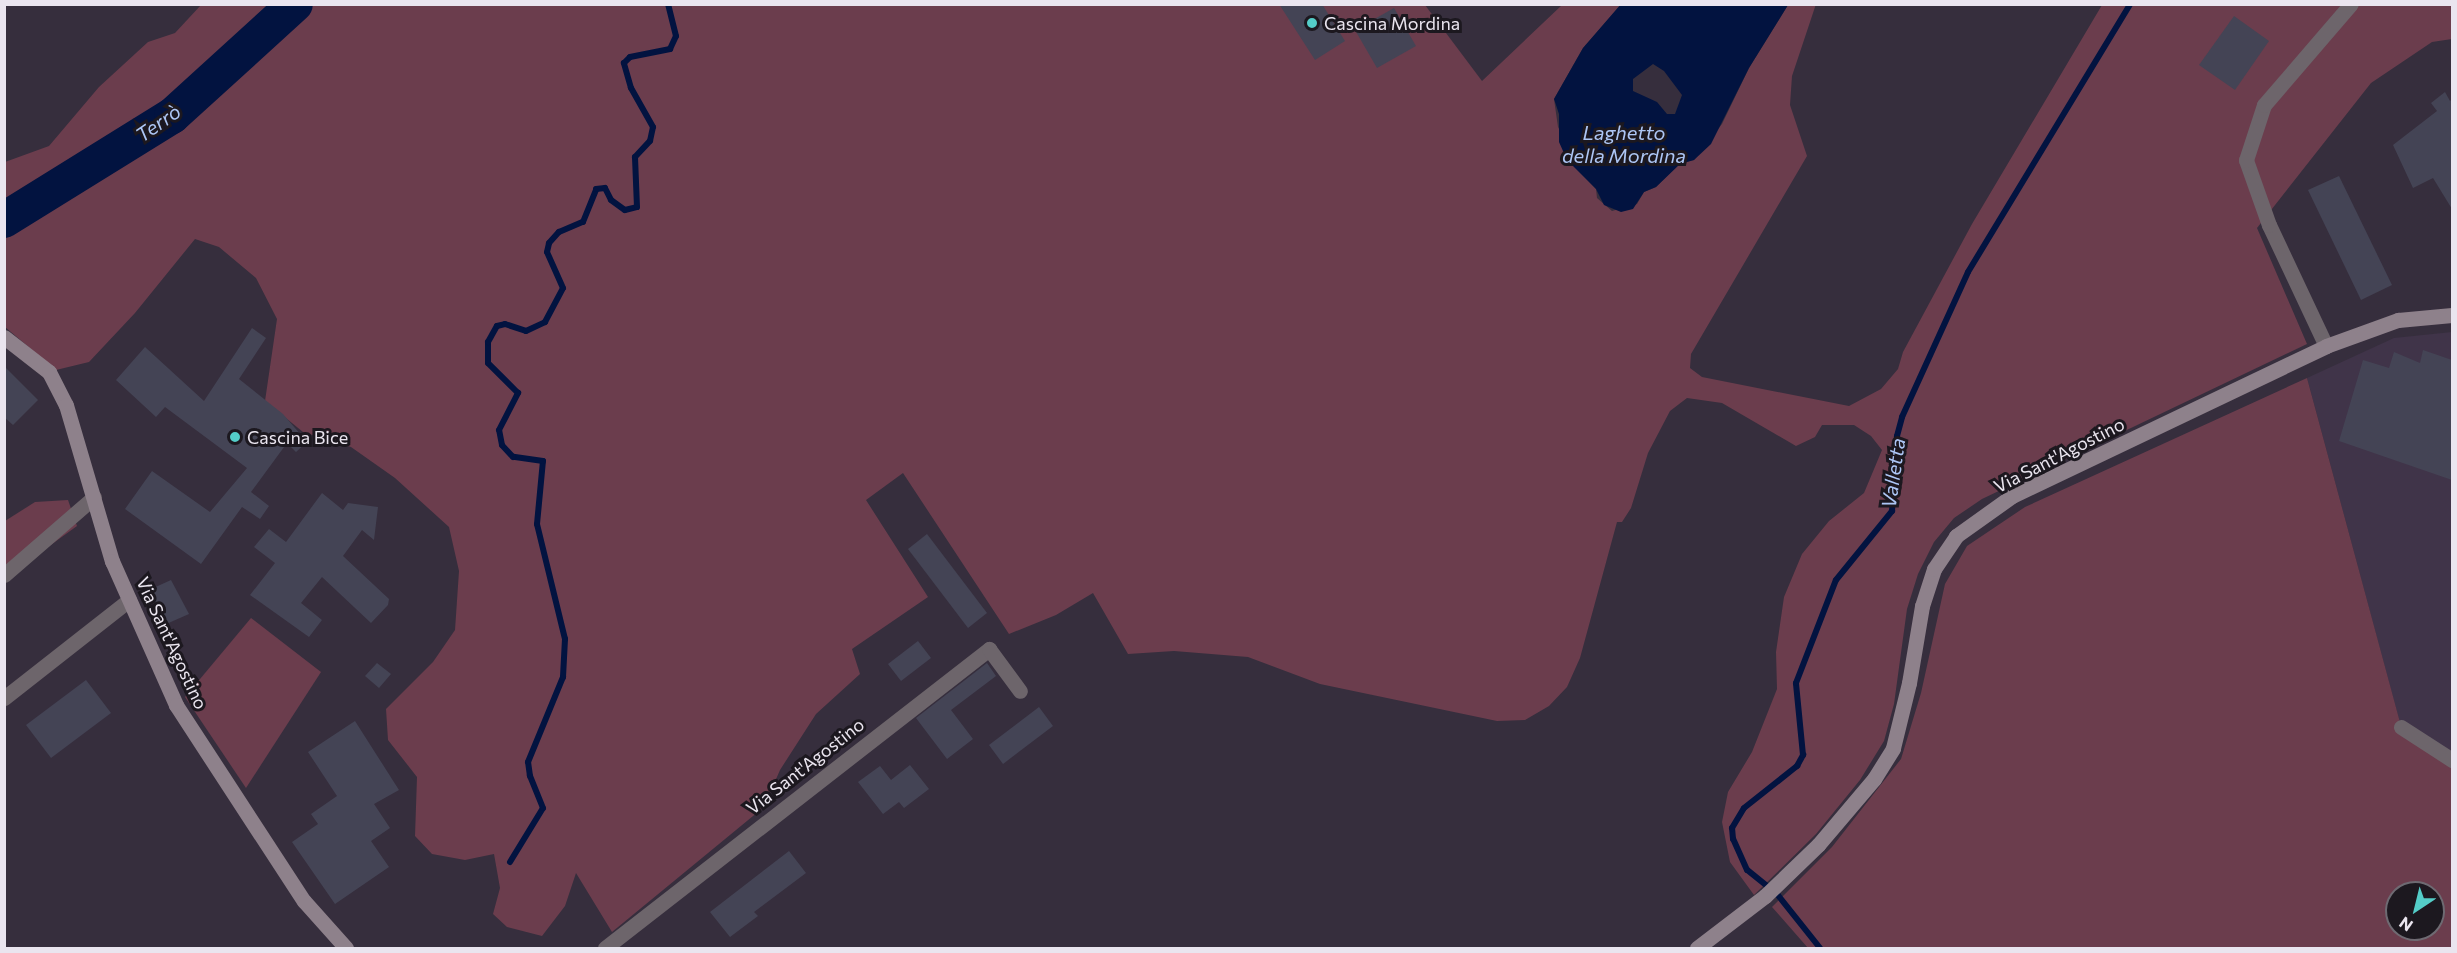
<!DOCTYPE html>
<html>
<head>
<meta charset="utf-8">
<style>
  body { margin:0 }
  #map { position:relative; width:2457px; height:953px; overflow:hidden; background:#362e3d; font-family:Commissioner,sans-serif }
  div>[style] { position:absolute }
  .built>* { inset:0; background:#403449 }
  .green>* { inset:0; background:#6b3d4d }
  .water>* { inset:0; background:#021340 }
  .stream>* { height:6px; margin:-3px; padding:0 3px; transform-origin:3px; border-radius:3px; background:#021340 }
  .river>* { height:36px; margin:-18px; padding:0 18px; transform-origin:18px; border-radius:18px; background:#021340 }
  .building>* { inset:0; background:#445 }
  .street>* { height:15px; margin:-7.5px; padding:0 7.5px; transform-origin:7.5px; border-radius:7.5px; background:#6d656b }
  .secondary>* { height:15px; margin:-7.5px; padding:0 7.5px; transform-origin:7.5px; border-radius:7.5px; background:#8e818b }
  .dots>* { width:16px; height:16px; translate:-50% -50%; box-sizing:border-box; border:3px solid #1c181f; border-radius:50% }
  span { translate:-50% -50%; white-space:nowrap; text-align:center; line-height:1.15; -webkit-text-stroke:6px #1c181f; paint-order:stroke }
  .poi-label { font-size:18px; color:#eae5ef }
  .left { translate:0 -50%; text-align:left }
  .street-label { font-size:18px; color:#eae5ef }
  .water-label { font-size:20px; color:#adc6f5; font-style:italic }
  .frame { position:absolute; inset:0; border:6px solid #eae5ef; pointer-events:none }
  .north { position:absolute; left:2385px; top:881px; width:60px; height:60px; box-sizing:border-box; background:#1c181f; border:2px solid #6e6a72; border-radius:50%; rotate:215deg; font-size:16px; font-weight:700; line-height:24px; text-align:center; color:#eae5ef }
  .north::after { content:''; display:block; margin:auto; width:21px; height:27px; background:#54cdc8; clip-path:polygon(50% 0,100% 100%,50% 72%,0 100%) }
</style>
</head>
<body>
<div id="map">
  <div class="built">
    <div style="clip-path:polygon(2452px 332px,2452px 760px,2401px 727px,2307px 378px,2394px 338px)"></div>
  </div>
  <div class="green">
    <div style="clip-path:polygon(1816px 4px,1792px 76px,1790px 105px,1807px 156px,1691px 354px,1690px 368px,1702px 377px,1849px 406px,1881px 389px,1898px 369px,1903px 352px,1972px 224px,2102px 5px,2452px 5px,2452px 39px,2432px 42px,2371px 83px,2257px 228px,2307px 344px,1982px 499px,1954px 518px,1934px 542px,1918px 574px,1907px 609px,1894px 704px,1884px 741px,1860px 780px,1816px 834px,1754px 895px,1730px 862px,1722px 822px,1728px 792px,1752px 752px,1777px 689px,1776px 652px,1784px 597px,1802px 554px,1829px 521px,1864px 493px,1882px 450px,1871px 436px,1854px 425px,1822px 425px,1815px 437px,1796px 446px,1722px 403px,1687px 398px,1670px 411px,1648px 453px,1631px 508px,1622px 522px,1617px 522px,1580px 658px,1567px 687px,1549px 706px,1525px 720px,1497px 721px,1320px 684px,1248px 657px,1174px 651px,1128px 654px,1093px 593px,1056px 615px,1009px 634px,903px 473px,866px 500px,928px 597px,852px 649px,860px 674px,816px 714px,780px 770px,764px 807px,612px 932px,576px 873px,565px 906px,542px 936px,507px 927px,493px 914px,500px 888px,494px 854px,465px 860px,432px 854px,415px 836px,417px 777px,388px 740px,386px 709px,433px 662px,455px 630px,459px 571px,449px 527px,395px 478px,351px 447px,303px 432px,265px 401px,277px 319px,256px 278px,219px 247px,195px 239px,135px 313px,89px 362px,56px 370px,5px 327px,5px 162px,49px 146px,99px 87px,148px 42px,175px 33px,201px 5px,1425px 5px,1482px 81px,1562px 5px,1621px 5px,1583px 48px,1554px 99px,1558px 127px,1582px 174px,1596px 189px,1597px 198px,1612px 211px,1637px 204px,1644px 192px,1656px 187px,1680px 163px,1694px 160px,1722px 124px,1749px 68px,1788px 5px)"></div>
    <div style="clip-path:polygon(evenodd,2307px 378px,2401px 726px,2452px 760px,2452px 948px,1808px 948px,1772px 907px,1832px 847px,1901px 759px,1921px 693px,1945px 584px,1967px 546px,2025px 507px,2307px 378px,2397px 893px,2433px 893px,2433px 929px,2397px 929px,2397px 893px)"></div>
    <div style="clip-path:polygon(68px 500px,77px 526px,5px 578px,5px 521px,35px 502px)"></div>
    <div style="clip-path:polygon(251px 618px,321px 672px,246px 788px,185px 697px)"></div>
  </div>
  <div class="water">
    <div style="clip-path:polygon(evenodd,1621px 4px,1788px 5px,1749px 68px,1711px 144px,1694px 160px,1680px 164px,1656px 187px,1644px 192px,1633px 209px,1621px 212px,1604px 205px,1596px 189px,1567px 160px,1559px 142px,1559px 114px,1554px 99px,1583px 48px,1621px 4px,1653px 64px,1664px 71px,1682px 95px,1675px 114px,1667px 114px,1657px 102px,1633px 91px,1633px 79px,1653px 64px)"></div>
  </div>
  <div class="stream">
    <div style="left:510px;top:862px;width:63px;rotate:-58.6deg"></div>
    <div style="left:543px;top:808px;width:35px;rotate:-112deg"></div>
    <div style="left:530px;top:776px;width:14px;rotate:-98deg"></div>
    <div style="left:528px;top:762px;width:92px;rotate:-67.6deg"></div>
    <div style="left:563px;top:677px;width:38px;rotate:-87deg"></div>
    <div style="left:565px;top:639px;width:118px;rotate:-103.7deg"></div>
    <div style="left:537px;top:524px;width:63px;rotate:-84.6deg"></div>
    <div style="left:543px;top:461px;width:30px;rotate:-172deg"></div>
    <div style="left:513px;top:457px;width:16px;rotate:-133deg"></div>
    <div style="left:502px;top:445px;width:15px;rotate:-101deg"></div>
    <div style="left:499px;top:430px;width:42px;rotate:-62.8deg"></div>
    <div style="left:518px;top:393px;width:42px;rotate:-135deg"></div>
    <div style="left:488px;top:363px;width:21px;rotate:-90deg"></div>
    <div style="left:488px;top:342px;width:18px;rotate:-61deg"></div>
    <div style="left:497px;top:326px;width:8px;rotate:-14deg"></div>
    <div style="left:505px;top:324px;width:22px;rotate:18deg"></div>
    <div style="left:526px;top:331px;width:21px;rotate:-25deg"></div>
    <div style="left:545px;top:322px;width:38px;rotate:-62deg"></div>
    <div style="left:563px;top:288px;width:39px;rotate:-114deg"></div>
    <div style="left:547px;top:252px;width:9px;rotate:-77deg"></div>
    <div style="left:549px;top:243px;width:15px;rotate:-48deg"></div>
    <div style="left:559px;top:232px;width:26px;rotate:-23deg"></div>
    <div style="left:583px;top:222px;width:35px;rotate:-68deg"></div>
    <div style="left:596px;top:189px;width:9px;rotate:-6deg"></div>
    <div style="left:605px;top:188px;width:13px;rotate:63deg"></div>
    <div style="left:611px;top:200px;width:17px;rotate:36deg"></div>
    <div style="left:625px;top:210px;width:12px;rotate:-14deg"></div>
    <div style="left:637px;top:207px;width:50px;rotate:-92.3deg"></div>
    <div style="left:635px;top:157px;width:22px;rotate:-47deg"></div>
    <div style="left:650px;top:141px;width:14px;rotate:-78deg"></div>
    <div style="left:653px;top:127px;width:45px;rotate:-119.4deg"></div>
    <div style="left:631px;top:88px;width:26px;rotate:-106deg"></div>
    <div style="left:624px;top:63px;width:8px;rotate:-45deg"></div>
    <div style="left:630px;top:57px;width:41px;rotate:-11.3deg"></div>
    <div style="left:670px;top:49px;width:14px;rotate:-65deg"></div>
    <div style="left:676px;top:36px;width:33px;rotate:-104deg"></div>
    <div style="left:1820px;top:948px;width:69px;rotate:-128.5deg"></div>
    <div style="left:1777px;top:894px;width:38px;rotate:-141deg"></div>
    <div style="left:1747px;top:870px;width:34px;rotate:-114deg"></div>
    <div style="left:1733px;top:839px;width:11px;rotate:-95deg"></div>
    <div style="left:1732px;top:828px;width:23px;rotate:-59deg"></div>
    <div style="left:1744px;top:808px;width:68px;rotate:-38.4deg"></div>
    <div style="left:1797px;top:766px;width:13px;rotate:-61deg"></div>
    <div style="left:1803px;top:755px;width:72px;rotate:-95.6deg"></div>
    <div style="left:1796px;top:683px;width:110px;rotate:-68.8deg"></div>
    <div style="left:1836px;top:580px;width:89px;rotate:-50.9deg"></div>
    <div style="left:1892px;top:511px;width:75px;rotate:-86.2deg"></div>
    <div style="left:1897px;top:436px;width:20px;rotate:-75deg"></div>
    <div style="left:1902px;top:417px;width:159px;rotate:-65.5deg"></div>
    <div style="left:1968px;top:272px;width:313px;rotate:-58.8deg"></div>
  </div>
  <div class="river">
    <div style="left:4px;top:220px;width:198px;rotate:-31.8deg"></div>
    <div style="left:172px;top:116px;width:166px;rotate:-42.3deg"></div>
  </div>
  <div class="building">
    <div style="clip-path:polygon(1279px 4px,1322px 4px,1345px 41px,1315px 60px)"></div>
    <div style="clip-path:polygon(1394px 8px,1416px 46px,1377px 68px,1355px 30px)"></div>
    <div style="clip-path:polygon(2234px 16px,2269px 41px,2235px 90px,2199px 65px)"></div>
    <div style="clip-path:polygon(2445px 92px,2450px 101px,2452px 99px,2452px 209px,2433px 178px,2413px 188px,2393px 145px,2437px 111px,2431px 103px)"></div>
    <div style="clip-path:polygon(2339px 176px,2392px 285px,2361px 300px,2308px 190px)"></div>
    <div style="clip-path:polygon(252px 328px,266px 338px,239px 379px,283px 414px,307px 442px,296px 452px,287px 443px,251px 492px,269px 506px,260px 519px,242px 507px,201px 564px,125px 509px,152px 471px,210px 512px,247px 468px,165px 407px,156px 417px,116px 380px,145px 347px,204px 401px)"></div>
    <div style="clip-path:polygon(2423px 350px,2452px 360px,2452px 480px,2339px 441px,2363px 360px,2389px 368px,2394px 352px,2420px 363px)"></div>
    <div style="clip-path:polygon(4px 366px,38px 400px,13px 425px,4px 417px)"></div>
    <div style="clip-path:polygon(322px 493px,343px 510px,348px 503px,378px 507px,374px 540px,362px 530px,343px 556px,389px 599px,388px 605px,371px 623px,322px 577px,301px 603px,322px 620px,309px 637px,250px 595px,275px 563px,254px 547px,269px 529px,286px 542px)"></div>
    <div style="clip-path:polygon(927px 534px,987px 613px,968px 628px,908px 549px)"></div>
    <div style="clip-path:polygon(171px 580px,189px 614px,164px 625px,149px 590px)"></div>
    <div style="clip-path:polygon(918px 641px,931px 658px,901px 681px,888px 664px)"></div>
    <div style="clip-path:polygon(377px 663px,391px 674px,379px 688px,365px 676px)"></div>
    <div style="clip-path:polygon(987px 663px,996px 676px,951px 710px,973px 739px,947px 759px,916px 718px)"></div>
    <div style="clip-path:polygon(86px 680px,111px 713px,51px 758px,26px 725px)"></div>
    <div style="clip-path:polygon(1039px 707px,1053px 726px,1003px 764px,989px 745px)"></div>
    <div style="clip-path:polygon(355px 721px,399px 790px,374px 804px,390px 828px,371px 841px,389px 867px,335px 904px,292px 842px,318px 824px,311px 814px,337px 796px,308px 752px)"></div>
    <div style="clip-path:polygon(910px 765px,929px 789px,904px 808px,899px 802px,883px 814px,858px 782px,880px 766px,891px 780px)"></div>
    <div style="clip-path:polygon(789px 851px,806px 873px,754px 912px,758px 916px,730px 937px,710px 912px)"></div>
  </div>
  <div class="street">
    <div style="left:2326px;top:346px;width:134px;rotate:-115.2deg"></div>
    <div style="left:2269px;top:225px;width:69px;rotate:-109.5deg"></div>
    <div style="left:2246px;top:160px;width:58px;rotate:-71.9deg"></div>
    <div style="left:2264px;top:105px;width:133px;rotate:-49.3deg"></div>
    <div style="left:4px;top:575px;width:119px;rotate:-40.9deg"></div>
    <div style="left:4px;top:698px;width:159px;rotate:-38.1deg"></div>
    <div style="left:2401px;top:727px;width:61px;rotate:32.9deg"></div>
    <div style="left:605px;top:948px;width:487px;rotate:-37.9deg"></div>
    <div style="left:989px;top:649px;width:52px;rotate:53.6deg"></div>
  </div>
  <div class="secondary">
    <div style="left:4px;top:337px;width:57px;rotate:37.9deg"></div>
    <div style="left:49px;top:372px;width:37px;rotate:63deg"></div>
    <div style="left:66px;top:405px;width:163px;rotate:73.6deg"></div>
    <div style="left:112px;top:561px;width:158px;rotate:66deg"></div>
    <div style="left:176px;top:705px;width:234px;rotate:56.9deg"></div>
    <div style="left:304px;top:901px;width:63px;rotate:48.2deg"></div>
    <div style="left:1697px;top:948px;width:86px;rotate:-37.4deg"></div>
    <div style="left:1765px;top:896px;width:74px;rotate:-43.9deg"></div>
    <div style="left:1818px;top:845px;width:87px;rotate:-49.7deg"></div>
    <div style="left:1874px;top:779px;width:36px;rotate:-58deg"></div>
    <div style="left:1893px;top:748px;width:67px;rotate:-76.2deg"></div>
    <div style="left:1909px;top:683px;width:78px;rotate:-80.4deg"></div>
    <div style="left:1922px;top:606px;width:39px;rotate:-72deg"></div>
    <div style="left:1934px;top:569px;width:40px;rotate:-56deg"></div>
    <div style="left:1956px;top:536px;width:69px;rotate:-35.5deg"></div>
    <div style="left:2012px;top:496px;width:348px;rotate:-25.5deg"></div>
    <div style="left:2326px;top:346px;width:77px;rotate:-19.9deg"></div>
    <div style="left:2398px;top:320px;width:54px;rotate:-5.3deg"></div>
  </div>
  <div class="dots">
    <div style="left:1312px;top:23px;background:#54cdc8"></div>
    <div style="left:235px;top:437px;background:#54cdc8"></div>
  </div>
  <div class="poi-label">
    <span class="left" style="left:1324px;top:23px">Cascina Mordina</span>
    <span class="left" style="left:247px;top:437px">Cascina Bice</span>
  </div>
  <div class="street-label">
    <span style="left:2059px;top:455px;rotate:-27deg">Via Sant'Agostino</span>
    <span style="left:172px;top:643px;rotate:65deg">Via Sant'Agostino</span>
    <span style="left:805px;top:766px;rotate:-38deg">Via Sant'Agostino</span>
  </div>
  <div class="water-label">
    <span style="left:158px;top:123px;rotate:-35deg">Terrò</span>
    <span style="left:1624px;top:144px">Laghetto<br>della Mordina</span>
    <span style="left:1893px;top:473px;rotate:-82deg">Valletta</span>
  </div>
  <div class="frame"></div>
  <div class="north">N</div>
</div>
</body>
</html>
